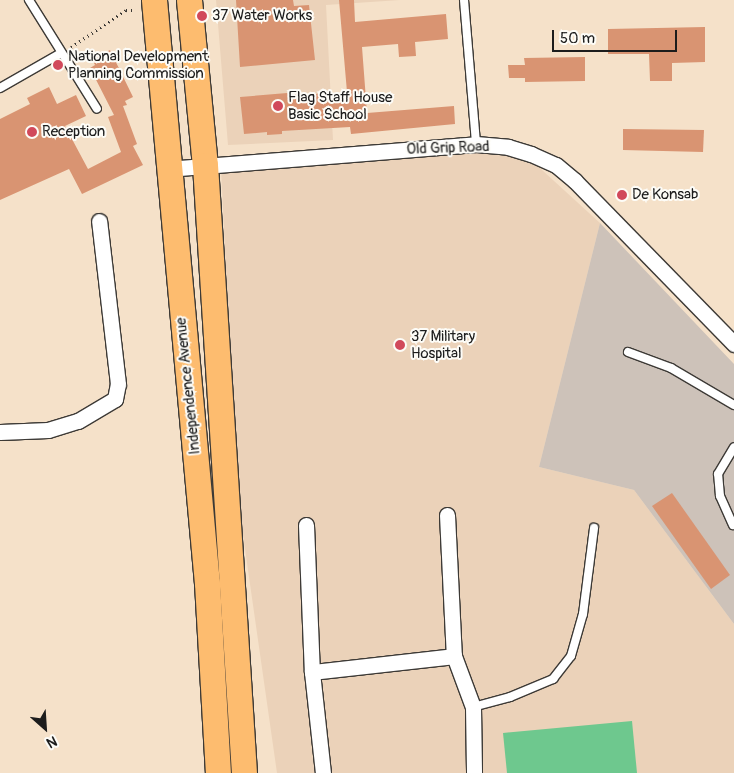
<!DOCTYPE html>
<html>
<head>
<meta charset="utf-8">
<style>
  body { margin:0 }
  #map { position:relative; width:734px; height:773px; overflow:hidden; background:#f5e1c9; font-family:Pangolin,sans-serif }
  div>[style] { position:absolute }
  .built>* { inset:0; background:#ebd2b9 }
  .industrial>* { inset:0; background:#cdc2b9 }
  .green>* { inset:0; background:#6ec88e }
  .building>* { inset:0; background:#d99472 }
  .path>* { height:3px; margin-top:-1.5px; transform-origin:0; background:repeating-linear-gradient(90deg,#3d3a36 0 1px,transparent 0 5px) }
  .roads { filter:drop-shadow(1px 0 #3d3a36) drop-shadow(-1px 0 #3d3a36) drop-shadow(0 1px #3d3a36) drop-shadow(0 -1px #3d3a36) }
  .service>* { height:8px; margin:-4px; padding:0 4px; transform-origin:4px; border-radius:4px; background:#fff }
  .minor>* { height:15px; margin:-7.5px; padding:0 7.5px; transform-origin:7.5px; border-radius:7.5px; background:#fff }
  .trunk>* { height:25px; margin:-12.5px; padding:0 12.5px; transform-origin:12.5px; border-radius:12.5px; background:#fdbc6f }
  .dots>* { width:14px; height:14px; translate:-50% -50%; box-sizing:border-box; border:2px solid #fdfcf7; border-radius:50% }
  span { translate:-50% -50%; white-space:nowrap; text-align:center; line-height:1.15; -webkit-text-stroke:4px #fdfcf7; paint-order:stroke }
  .poi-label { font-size:15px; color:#1c1c1c }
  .left { translate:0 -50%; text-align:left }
  .street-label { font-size:15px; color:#1c1c1c }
  .north { position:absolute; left:20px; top:703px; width:50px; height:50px; -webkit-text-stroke:4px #fdfcf7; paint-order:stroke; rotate:154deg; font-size:14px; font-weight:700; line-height:20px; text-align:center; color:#1c1c1c }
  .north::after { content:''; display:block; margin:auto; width:18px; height:22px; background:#1c1c1c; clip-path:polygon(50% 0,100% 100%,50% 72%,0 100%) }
  .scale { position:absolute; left:552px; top:30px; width:125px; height:22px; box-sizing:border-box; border:2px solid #1c1c1c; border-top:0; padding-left:6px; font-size:15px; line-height:18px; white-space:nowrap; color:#1c1c1c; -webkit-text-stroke:4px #fdfcf7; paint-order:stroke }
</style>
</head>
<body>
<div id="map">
  <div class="built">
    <div style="clip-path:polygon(216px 0,400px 0,326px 5px,333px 140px,228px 145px)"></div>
    <div style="clip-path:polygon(478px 149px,530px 159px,600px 223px,539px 467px,634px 490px,734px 624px,734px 773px,277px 773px,237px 493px,221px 168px)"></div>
  </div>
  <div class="industrial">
    <div style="clip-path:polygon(600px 223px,734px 364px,734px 624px,634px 490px,539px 467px)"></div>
  </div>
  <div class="green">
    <div style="clip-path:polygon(632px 721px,637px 773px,507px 773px,503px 733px)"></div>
  </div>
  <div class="building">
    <div style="clip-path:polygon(236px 0,293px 0,294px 6px,309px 5px,315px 60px,240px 67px)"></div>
    <div style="clip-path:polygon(339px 0,354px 0,355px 22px,446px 14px,448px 39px,415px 42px,416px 56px,399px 57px,398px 44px,362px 47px,367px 113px,454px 106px,455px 124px,351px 134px,350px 127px,282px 131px,282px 134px,267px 135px,267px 132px,244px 134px,240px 97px,299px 92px,299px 95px,347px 92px)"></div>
    <div style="clip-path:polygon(705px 27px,705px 62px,672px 63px,672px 81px,650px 81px,649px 54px,608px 54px,608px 29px)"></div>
    <div style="clip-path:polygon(110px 50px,133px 97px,125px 101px,127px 105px,123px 106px,137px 144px,133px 146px,143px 165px,82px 194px,69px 169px,0 200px,0 119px,30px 104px,27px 98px,49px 87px,57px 104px,76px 95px,86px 116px,65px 126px,88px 169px,121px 152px,108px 117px,114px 115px,90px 68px,95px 65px,92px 59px)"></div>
    <div style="clip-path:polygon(585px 57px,585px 81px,525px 82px,525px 78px,509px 78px,508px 65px,525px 65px,524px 58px)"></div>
    <div style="clip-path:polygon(623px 129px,704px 130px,703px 152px,623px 150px)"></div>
    <div style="clip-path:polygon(672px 493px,730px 575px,711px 589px,652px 506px)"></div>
  </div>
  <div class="path">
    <div style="left:71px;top:47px;width:66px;rotate:-33.9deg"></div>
    <div style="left:126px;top:10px;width:10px"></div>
  </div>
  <div class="roads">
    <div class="service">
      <div style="left:29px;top:0;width:128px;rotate:58deg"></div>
      <div style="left:464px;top:0;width:144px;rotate:85.2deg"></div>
      <div style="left:0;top:88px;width:70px;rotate:-29.8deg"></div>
      <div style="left:628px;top:352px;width:46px;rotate:20.4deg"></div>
      <div style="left:671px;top:368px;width:73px;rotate:30.4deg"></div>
      <div style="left:733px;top:525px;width:32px;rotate:-114deg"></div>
      <div style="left:720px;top:496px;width:22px;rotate:-95deg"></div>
      <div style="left:718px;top:474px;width:31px;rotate:-59deg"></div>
      <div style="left:473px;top:707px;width:38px;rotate:-15deg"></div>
      <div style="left:510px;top:697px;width:47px;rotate:-22.7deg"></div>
      <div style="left:553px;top:679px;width:29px;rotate:-52deg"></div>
      <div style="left:571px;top:656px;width:44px;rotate:-74.1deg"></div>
      <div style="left:583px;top:614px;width:87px;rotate:-82.7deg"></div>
    </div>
    <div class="minor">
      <div style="left:167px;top:169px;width:310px;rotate:-4.6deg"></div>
      <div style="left:476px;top:144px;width:32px;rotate:5deg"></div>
      <div style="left:508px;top:147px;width:24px;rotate:17deg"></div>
      <div style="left:531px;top:154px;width:27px;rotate:24deg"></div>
      <div style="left:556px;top:165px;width:25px;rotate:40deg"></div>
      <div style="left:575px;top:181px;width:228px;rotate:45.7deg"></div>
      <div style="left:0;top:432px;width:48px;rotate:-2.4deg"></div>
      <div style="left:48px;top:430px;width:31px;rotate:-17deg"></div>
      <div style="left:78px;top:421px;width:43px;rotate:-30.7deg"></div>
      <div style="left:115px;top:399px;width:15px;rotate:-79deg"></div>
      <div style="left:118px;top:384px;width:164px;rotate:-96.6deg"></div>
      <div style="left:447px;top:515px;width:141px;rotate:87.2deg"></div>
      <div style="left:454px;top:656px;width:54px;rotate:69.6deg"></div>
      <div style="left:473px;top:707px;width:66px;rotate:89.1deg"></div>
      <div style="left:306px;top:525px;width:147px;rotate:87.7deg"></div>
      <div style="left:312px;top:672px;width:102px;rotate:83.8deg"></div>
      <div style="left:312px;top:672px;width:143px;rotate:-6.4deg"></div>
    </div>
    <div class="trunk">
      <div style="left:154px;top:0;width:585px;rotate:84.81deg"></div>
      <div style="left:207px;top:583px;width:190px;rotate:86.7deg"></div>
      <div style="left:189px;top:0;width:166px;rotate:84.5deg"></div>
      <div style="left:205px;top:165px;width:609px;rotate:86.33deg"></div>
    </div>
  </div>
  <div class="dots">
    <div style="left:202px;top:16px;background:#d1495b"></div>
    <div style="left:58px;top:65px;background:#d1495b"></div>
    <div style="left:278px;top:106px;background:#d1495b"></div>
    <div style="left:32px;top:132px;background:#d1495b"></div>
    <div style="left:622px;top:195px;background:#d1495b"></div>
    <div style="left:400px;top:345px;background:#d1495b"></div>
  </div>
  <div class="poi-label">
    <span class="left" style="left:212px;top:16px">37 Water Works</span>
    <span class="left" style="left:68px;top:65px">National Development<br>Planning Commission</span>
    <span class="left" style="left:288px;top:106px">Flag Staff House<br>Basic School</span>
    <span class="left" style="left:42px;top:132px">Reception</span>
    <span class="left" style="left:632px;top:195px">De Konsab</span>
    <span class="left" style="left:411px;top:345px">37 Military<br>Hospital</span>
  </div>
  <div class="street-label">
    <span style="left:448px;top:148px;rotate:-2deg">Old Grip Road</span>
    <span style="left:188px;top:386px;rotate:-96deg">Independence Avenue</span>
  </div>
  <div class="north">N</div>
  <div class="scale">50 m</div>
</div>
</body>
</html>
